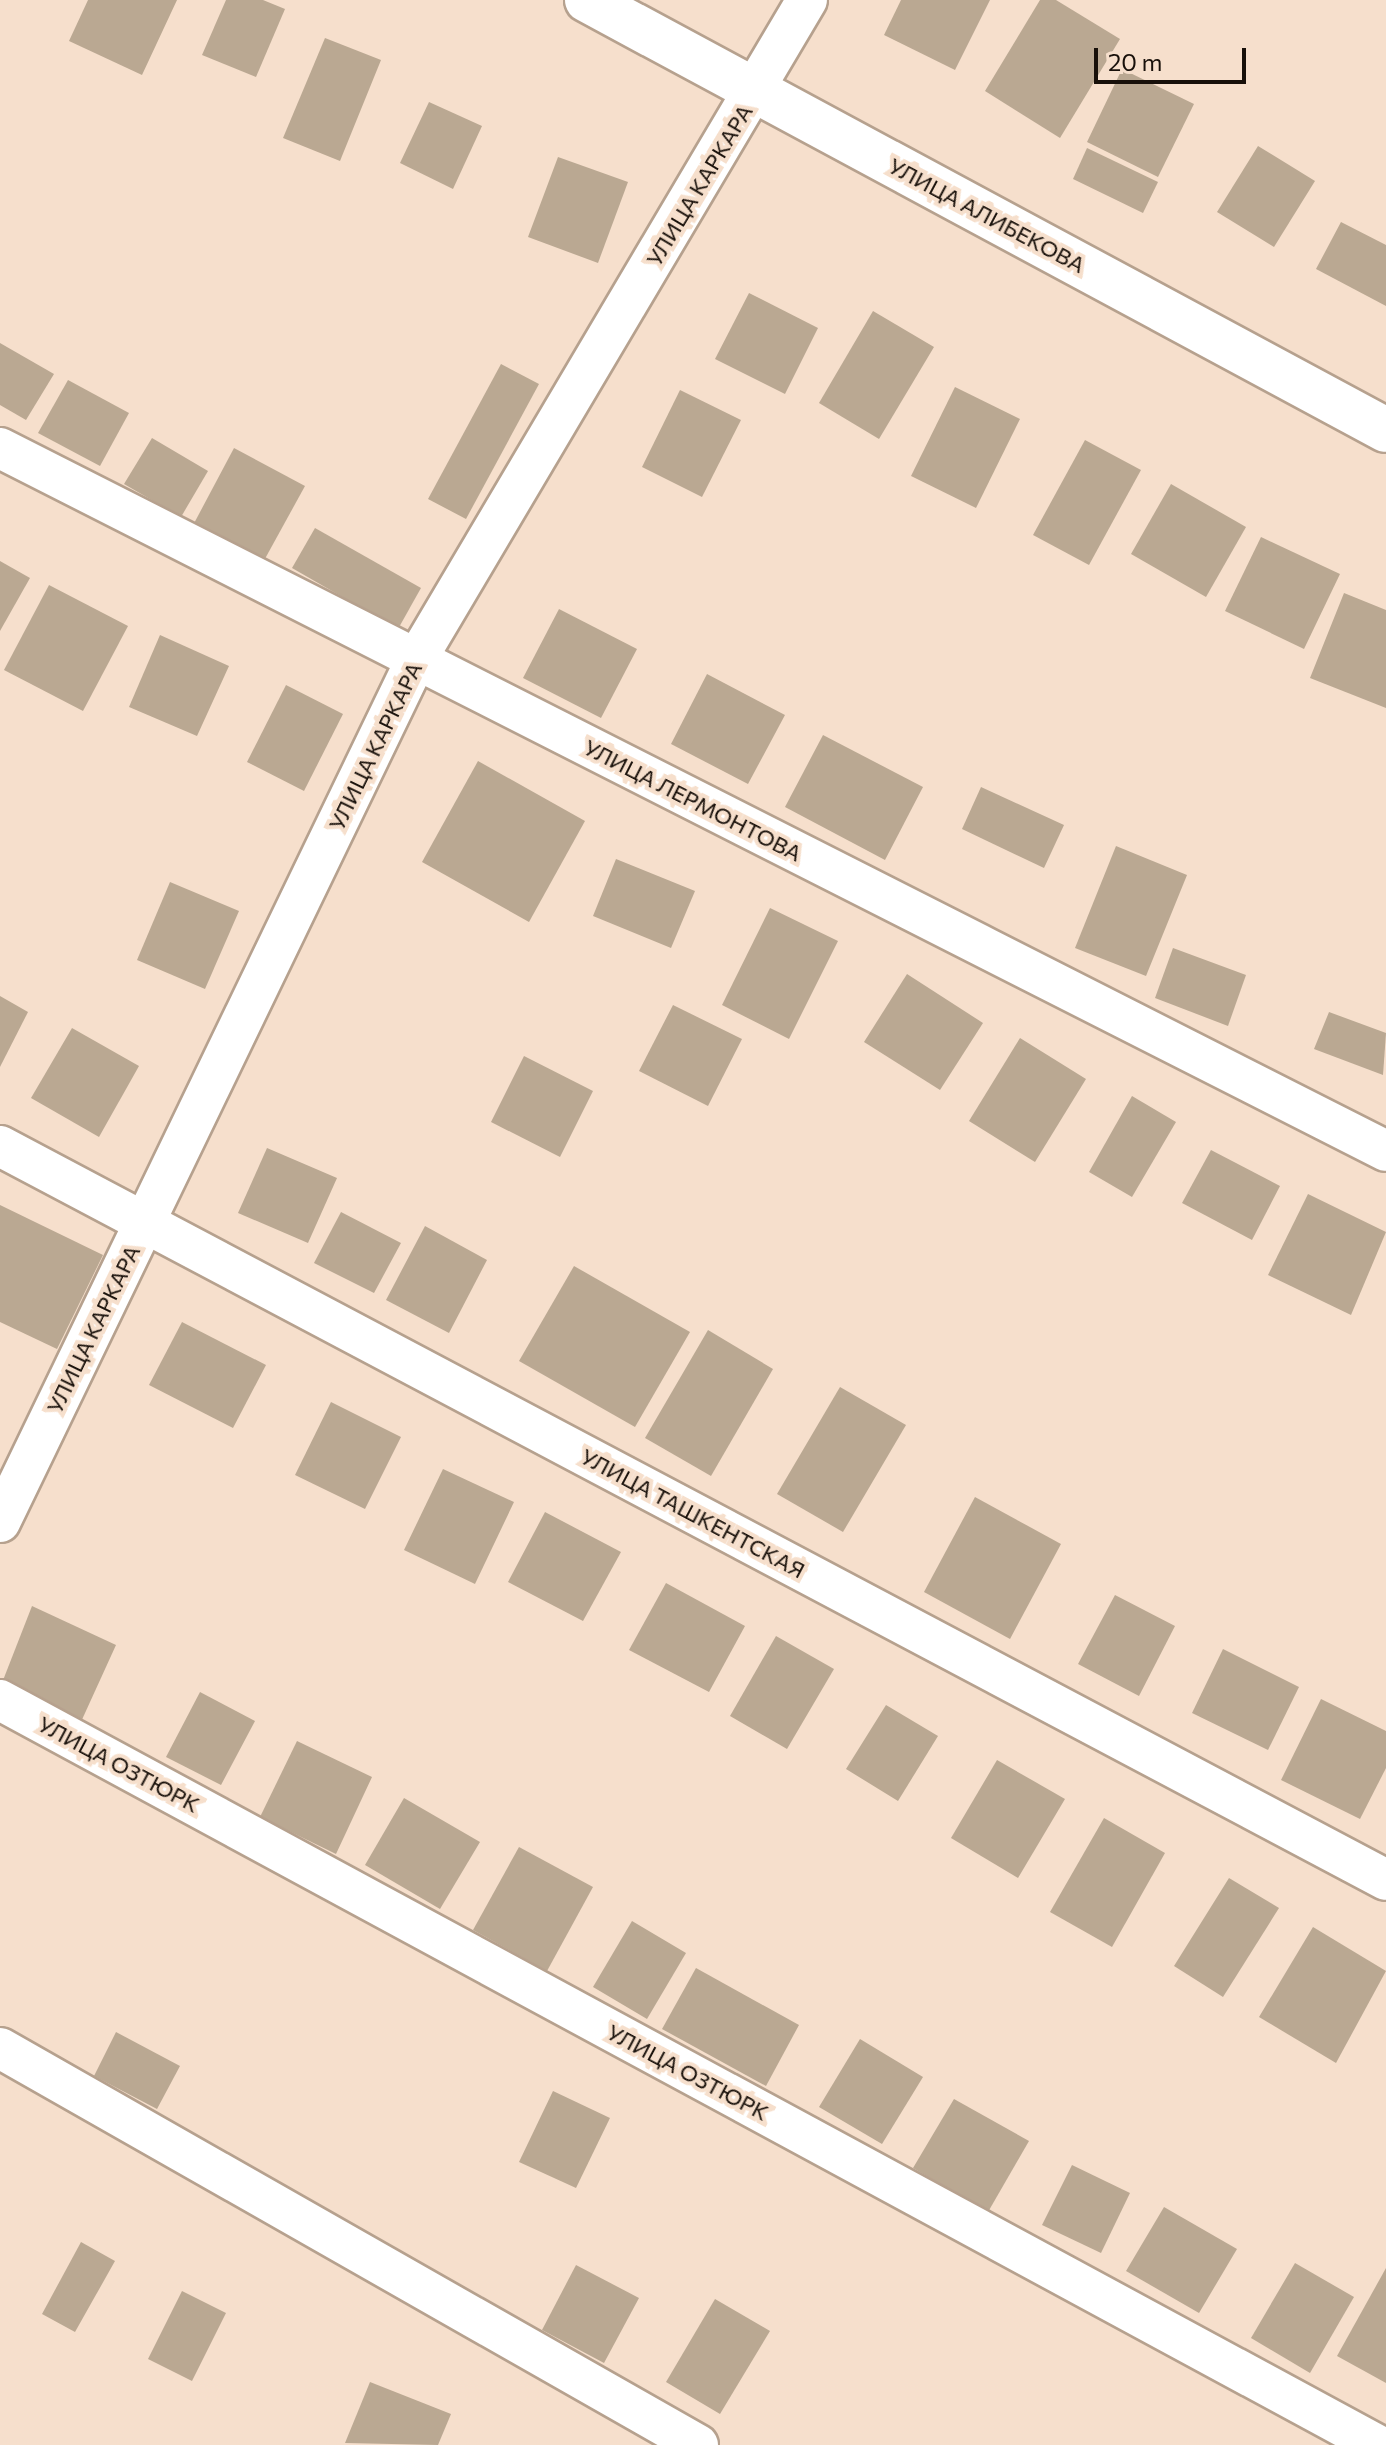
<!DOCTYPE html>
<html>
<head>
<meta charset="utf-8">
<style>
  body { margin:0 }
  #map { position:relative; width:1386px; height:2445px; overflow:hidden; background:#f6dfcc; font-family:Commissioner,sans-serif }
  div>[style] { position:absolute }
  .building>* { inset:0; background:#baa892 }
  .roads { filter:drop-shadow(2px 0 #b6a18e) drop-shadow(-2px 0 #b6a18e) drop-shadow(0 2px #b6a18e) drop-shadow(0 -2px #b6a18e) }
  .minor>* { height:40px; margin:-20px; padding:0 20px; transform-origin:20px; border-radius:20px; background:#fff }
  .tertiary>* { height:44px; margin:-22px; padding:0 22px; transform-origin:22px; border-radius:22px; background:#fff }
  span { translate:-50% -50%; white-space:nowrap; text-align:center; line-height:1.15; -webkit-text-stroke:8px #f6dfcc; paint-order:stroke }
  .street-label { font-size:22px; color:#18100a }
  .scale { position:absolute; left:1094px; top:48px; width:152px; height:36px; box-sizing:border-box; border:4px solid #18100a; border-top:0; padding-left:10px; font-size:24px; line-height:28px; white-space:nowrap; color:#18100a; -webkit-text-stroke:6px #f6dfcc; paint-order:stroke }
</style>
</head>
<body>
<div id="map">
  <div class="building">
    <div style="clip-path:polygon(88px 0,177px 0,142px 75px,69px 41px)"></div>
    <div style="clip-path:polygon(226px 0,263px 0,285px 9px,256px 77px,202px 55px)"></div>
    <div style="clip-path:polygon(901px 0,990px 0,955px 70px,884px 35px)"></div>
    <div style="clip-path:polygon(1040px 0,1056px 0,1120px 39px,1060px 138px,985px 91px)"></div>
    <div style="clip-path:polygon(325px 38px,381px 60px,340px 161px,283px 138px)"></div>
    <div style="clip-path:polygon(1122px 69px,1194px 104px,1158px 177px,1087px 142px)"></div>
    <div style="clip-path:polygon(429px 102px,482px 126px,453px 189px,400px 163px)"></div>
    <div style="clip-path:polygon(1258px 146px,1315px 181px,1274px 247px,1217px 212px)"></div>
    <div style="clip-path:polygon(1087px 148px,1158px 182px,1143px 213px,1073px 179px)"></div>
    <div style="clip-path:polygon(558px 157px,628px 182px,598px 263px,528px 237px)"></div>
    <div style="clip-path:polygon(1341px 222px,1386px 245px,1386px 306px,1316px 269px)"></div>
    <div style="clip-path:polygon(749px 293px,818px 328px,785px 394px,715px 359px)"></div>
    <div style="clip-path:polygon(873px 311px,934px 347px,879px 439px,819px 403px)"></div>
    <div style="clip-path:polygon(0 343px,54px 374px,26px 420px,0 405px)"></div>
    <div style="clip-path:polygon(501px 364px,539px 384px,466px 519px,428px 499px)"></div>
    <div style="clip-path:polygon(68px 380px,129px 413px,100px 466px,38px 433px)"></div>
    <div style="clip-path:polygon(955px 387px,1020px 419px,976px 508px,911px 476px)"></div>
    <div style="clip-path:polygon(680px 390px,741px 420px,702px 497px,642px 467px)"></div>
    <div style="clip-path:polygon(152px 438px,208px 471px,181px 517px,124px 484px)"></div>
    <div style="clip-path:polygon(1085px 440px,1141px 470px,1089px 565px,1033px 535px)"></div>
    <div style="clip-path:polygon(234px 448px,305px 486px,261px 566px,191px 529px)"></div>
    <div style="clip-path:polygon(1171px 484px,1246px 527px,1206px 597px,1131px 554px)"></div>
    <div style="clip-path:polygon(315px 528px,421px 588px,398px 629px,292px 568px)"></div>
    <div style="clip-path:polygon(1261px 537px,1340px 574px,1304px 649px,1225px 611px)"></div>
    <div style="clip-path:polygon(0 561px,30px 578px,0 631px)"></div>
    <div style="clip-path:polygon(49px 585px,128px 626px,83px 711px,4px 670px)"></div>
    <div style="clip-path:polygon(1344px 593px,1386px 610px,1386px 708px,1310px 678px)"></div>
    <div style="clip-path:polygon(559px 609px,637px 649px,601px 718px,523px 678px)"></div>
    <div style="clip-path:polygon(160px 635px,229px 666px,197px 736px,129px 707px)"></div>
    <div style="clip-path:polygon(707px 674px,785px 715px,748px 784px,671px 744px)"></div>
    <div style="clip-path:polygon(286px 685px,343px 714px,304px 791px,247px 762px)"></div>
    <div style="clip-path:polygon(823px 735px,923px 787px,885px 860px,785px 807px)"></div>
    <div style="clip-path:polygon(478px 761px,585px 821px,529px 922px,422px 862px)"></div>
    <div style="clip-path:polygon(981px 787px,1064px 825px,1044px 868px,962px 829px)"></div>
    <div style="clip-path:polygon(1116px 846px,1187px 875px,1146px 976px,1075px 948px)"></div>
    <div style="clip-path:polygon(616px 859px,695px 891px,671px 948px,593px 916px)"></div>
    <div style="clip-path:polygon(170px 882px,239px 911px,205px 989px,137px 960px)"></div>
    <div style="clip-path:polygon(770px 908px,838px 941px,789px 1039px,722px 1005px)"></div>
    <div style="clip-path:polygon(1173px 948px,1246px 975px,1228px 1026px,1155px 998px)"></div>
    <div style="clip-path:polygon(907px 974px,983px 1023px,940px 1090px,864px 1042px)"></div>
    <div style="clip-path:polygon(0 996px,28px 1012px,0 1067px)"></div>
    <div style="clip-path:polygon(673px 1005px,742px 1039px,708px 1106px,639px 1071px)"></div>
    <div style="clip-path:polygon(1329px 1012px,1386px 1033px,1383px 1075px,1314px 1049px)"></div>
    <div style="clip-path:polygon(72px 1028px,139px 1066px,99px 1137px,31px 1098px)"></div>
    <div style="clip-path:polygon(1020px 1038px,1086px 1079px,1035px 1162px,969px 1121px)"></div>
    <div style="clip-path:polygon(524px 1056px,593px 1091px,560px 1157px,491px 1122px)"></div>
    <div style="clip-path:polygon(1132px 1096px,1176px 1122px,1132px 1197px,1089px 1172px)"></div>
    <div style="clip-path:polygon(267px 1148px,337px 1178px,308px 1243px,238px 1213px)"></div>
    <div style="clip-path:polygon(1211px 1150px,1280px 1186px,1252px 1240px,1182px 1203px)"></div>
    <div style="clip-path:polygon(1308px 1194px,1386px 1232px,1351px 1315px,1268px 1275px)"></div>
    <div style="clip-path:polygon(0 1205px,103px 1255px,57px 1349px,0 1322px)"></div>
    <div style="clip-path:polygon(341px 1212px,401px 1243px,374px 1293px,314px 1263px)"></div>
    <div style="clip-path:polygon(425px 1226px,487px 1260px,449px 1333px,386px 1300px)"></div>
    <div style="clip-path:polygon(574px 1266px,690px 1332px,635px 1427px,519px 1361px)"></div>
    <div style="clip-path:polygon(182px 1322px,266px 1365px,233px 1428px,149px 1385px)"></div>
    <div style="clip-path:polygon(708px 1330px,773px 1369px,711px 1476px,645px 1438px)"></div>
    <div style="clip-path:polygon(840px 1387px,906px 1425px,843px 1532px,777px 1494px)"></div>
    <div style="clip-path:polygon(331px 1402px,401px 1437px,365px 1509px,295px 1475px)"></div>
    <div style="clip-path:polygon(443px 1469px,514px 1502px,475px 1584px,404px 1550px)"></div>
    <div style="clip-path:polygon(975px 1497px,1061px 1544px,1010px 1639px,924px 1592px)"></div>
    <div style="clip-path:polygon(545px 1512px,621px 1552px,583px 1621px,508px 1582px)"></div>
    <div style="clip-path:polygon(666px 1583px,745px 1626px,709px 1692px,629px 1650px)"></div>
    <div style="clip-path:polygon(1115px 1595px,1175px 1626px,1139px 1696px,1078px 1664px)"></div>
    <div style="clip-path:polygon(32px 1606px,116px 1645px,80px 1724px,0 1688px)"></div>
    <div style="clip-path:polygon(776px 1636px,834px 1669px,787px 1749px,730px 1716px)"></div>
    <div style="clip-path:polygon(1223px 1649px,1299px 1687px,1268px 1750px,1192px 1713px)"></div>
    <div style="clip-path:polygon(200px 1692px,255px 1721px,221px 1785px,166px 1757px)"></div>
    <div style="clip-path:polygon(1321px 1699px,1386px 1731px,1386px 1768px,1360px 1819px,1281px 1780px)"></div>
    <div style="clip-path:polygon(886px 1705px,938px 1736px,898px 1801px,846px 1769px)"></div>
    <div style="clip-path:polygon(297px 1741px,372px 1777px,336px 1854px,260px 1817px)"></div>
    <div style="clip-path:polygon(997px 1760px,1065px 1799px,1018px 1878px,951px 1838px)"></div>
    <div style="clip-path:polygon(404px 1798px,480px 1842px,440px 1909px,365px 1865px)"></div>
    <div style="clip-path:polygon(1104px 1818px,1165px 1853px,1112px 1947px,1050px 1912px)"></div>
    <div style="clip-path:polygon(519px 1847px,593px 1887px,547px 1971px,473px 1930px)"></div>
    <div style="clip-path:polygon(1229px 1878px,1279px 1908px,1223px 1997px,1174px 1966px)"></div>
    <div style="clip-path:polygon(632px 1921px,686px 1953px,647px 2019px,593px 1987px)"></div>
    <div style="clip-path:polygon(1313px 1927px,1386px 1971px,1336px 2063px,1259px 2017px)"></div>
    <div style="clip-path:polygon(696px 1968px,799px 2025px,766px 2086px,662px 2029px)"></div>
    <div style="clip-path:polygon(116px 2032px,180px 2066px,157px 2109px,94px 2076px)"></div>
    <div style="clip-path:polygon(860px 2039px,923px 2077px,882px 2144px,819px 2107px)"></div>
    <div style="clip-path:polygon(553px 2091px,610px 2118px,576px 2188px,519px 2162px)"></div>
    <div style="clip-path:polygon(954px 2099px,1029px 2141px,988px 2212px,913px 2168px)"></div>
    <div style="clip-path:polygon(1072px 2165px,1130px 2193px,1101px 2253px,1042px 2225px)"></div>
    <div style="clip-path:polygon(1164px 2207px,1237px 2249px,1199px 2313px,1126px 2271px)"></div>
    <div style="clip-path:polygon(81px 2242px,115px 2261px,75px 2332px,42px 2314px)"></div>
    <div style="clip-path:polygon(1295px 2263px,1354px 2297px,1310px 2373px,1251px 2338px)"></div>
    <div style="clip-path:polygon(576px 2265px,639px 2298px,604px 2363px,542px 2330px)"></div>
    <div style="clip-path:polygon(1386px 2268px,1386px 2383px,1337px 2356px)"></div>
    <div style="clip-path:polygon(182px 2291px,226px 2313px,192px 2381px,148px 2359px)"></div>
    <div style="clip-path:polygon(715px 2299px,770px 2331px,720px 2414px,666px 2382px)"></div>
    <div style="clip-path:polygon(370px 2382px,451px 2414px,438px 2445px,345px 2443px)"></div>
  </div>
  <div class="roads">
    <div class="minor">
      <div style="left:0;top:448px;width:1554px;rotate:26.89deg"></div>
      <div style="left:0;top:1146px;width:1568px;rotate:27.9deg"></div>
      <div style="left:0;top:1522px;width:957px;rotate:-64.24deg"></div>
      <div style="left:416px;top:660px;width:767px;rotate:-59.36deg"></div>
      <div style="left:0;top:1700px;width:1566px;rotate:28.41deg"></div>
      <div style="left:0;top:2048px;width:803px;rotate:29.63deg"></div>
    </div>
    <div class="tertiary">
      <div style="left:587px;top:0;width:907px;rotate:28.29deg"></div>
    </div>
  </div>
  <div class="street-label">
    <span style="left:699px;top:185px;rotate:-59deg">УЛИЦА КАРКАРА</span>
    <span style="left:987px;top:215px;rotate:28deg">УЛИЦА АЛИБЕКОВА</span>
    <span style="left:375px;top:746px;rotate:-64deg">УЛИЦА КАРКАРА</span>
    <span style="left:693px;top:800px;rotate:27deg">УЛИЦА ЛЕРМОНТОВА</span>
    <span style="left:93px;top:1329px;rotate:-64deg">УЛИЦА КАРКАРА</span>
    <span style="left:693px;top:1513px;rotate:28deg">УЛИЦА ТАШКЕНТСКАЯ</span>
    <span style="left:119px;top:1764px;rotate:28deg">УЛИЦА ОЗТЮРК</span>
    <span style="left:688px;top:2072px;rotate:28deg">УЛИЦА ОЗТЮРК</span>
  </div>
  <div class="scale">20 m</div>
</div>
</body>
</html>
